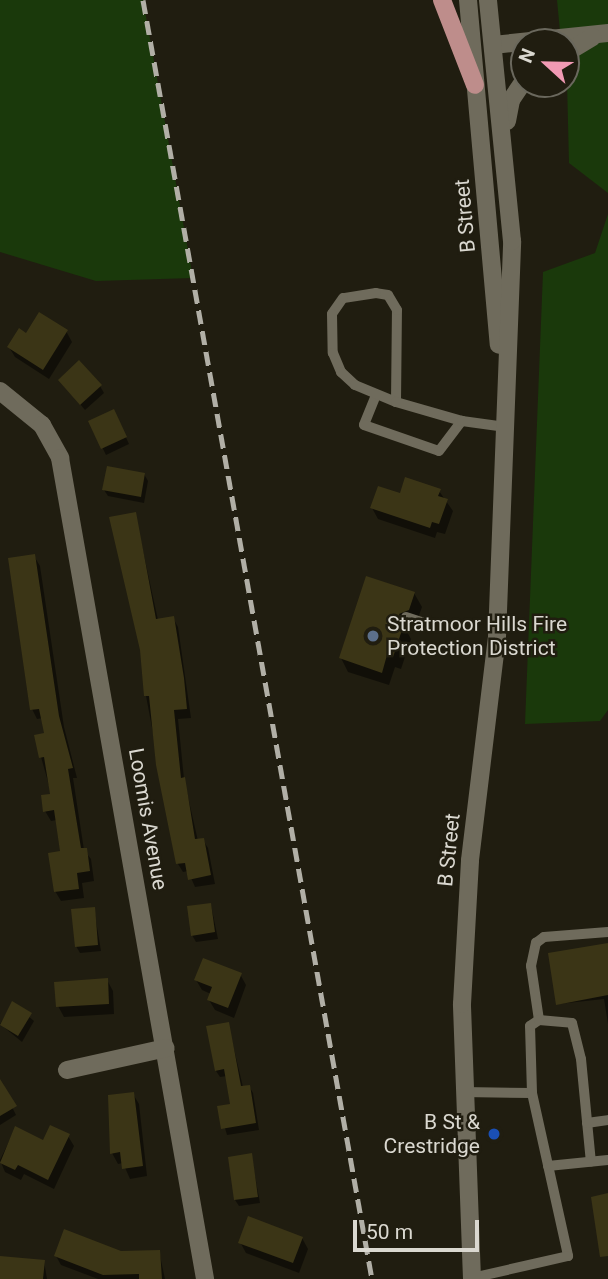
<!DOCTYPE html>
<html>
<head>
<meta charset="utf-8">
<style>
  body { margin:0 }
  #map { position:relative; width:608px; height:1279px; overflow:hidden; background:#201d10; font-family:Roboto,sans-serif }
  div>[style] { position:absolute }
  .green>* { inset:0; background:#1a390b }
  .shadow>* { inset:0; background:#0007 }
  .building>* { inset:0; background:#3b3516 }
  .lane>* { height:10px; margin:-5px; padding:0 5px; transform-origin:5px; border-radius:5px; background:#6f6b5c }
  .street>* { height:18px; margin:-9px; padding:0 9px; transform-origin:9px; border-radius:9px; background:#6f6b5c }
  .secondary>* { height:18px; margin:-9px; padding:0 9px; transform-origin:9px; border-radius:9px; background:#6f6b5c }
  .primary>* { height:18px; margin:-9px; padding:0 9px; transform-origin:9px; border-radius:9px; background:#be8d8b }
  .rail>* { height:5px; margin-top:-2.5px; transform-origin:0; background:repeating-linear-gradient(90deg,#b1afa6 0 14px,transparent 0 21px) }
  .dots>* { width:19px; height:19px; translate:-50% -50%; box-sizing:border-box; border:4px solid #201d10; border-radius:50% }
  span { translate:-50% -50%; white-space:nowrap; text-align:center; line-height:1.15; -webkit-text-stroke:5px #201d10; paint-order:stroke }
  .street-label { font-size:21px; color:#dad8d0 }
  .poi-label { font-size:21px; color:#dad8d0 }
  .left { translate:0 -50%; text-align:left }
  .right { translate:-100% -50%; text-align:right }
  .north { position:absolute; left:510px; top:28px; width:70px; height:70px; box-sizing:border-box; background:#201d10; border:2px solid #6a685d; border-radius:50%; rotate:292deg; font-size:19px; font-weight:700; line-height:28px; text-align:center; color:#dad8d0 }
  .north::after { content:''; display:block; margin:auto; width:24px; height:32px; background:#f19ab4; clip-path:polygon(50% 0,100% 100%,50% 72%,0 100%) }
  .scale { position:absolute; left:353px; top:1220px; width:126px; height:32px; box-sizing:border-box; border:4px solid #dad8d0; border-top:0; padding-left:9px; font-size:21px; line-height:24px; white-space:nowrap; color:#dad8d0; -webkit-text-stroke:5px #201d10; paint-order:stroke }
</style>
</head>
<body>
<div id="map">
  <div class="green">
    <div style="clip-path:polygon(0 0,143px 0,193px 278px,96px 281px,0 252px)"></div>
    <div style="clip-path:polygon(557px 0,608px 0,608px 193px,569px 163px,566px 42px,561px 42px)"></div>
    <div style="clip-path:polygon(608px 214px,608px 710px,600px 721px,525px 724px,543px 272px,595px 253px)"></div>
  </div>
  <div class="shadow">
    <div style="clip-path:polygon(66px 331px,72px 342px,49px 379px,15px 357px,9px 347px,27px 335px)"></div>
    <div style="clip-path:polygon(60px 380px,100px 386px,104px 393px,85px 410px)"></div>
    <div style="clip-path:polygon(117px 418px,129px 444px,106px 455px,90px 422px)"></div>
    <div style="clip-path:polygon(144px 474px,148px 481px,144px 503px,108px 496px,104px 490px)"></div>
    <div style="clip-path:polygon(439px 491px,453px 511px,445px 534px,437px 532px,435px 538px,378px 519px,372px 508px,401px 496px)"></div>
    <div style="clip-path:polygon(135px 514px,158px 620px,173px 618px,178px 627px,191px 718px,178px 719px,184px 779px,198px 841px,203px 840px,208px 848px,215px 884px,195px 887px,188px 871px,183px 872px,178px 864px,146px 696px)"></div>
    <div style="clip-path:polygon(34px 556px,40px 566px,64px 727px,77px 778px,73px 778px,84px 850px,91px 859px,94px 881px,82px 883px,84px 898px,61px 901px,55px 891px,62px 853px,57px 820px,51px 821px,45px 811px,52px 796px,41px 757px,46px 734px,43px 718px,37px 719px,32px 709px)"></div>
    <div style="clip-path:polygon(414px 593px,422px 607px,416px 624px,405px 628px,411px 639px,401px 669px,395px 667px,389px 685px,348px 672px,341px 658px)"></div>
    <div style="clip-path:polygon(211px 905px,218px 939px,196px 942px,192px 935px)"></div>
    <div style="clip-path:polygon(94px 909px,101px 951px,80px 953px,76px 946px)"></div>
    <div style="clip-path:polygon(608px 945px,608px 1024px,604px 999px,558px 1004px)"></div>
    <div style="clip-path:polygon(240px 974px,246px 985px,234px 1018px,215px 1010px,209px 1000px,211px 994px,202px 990px,196px 980px)"></div>
    <div style="clip-path:polygon(107px 980px,113px 991px,114px 1014px,64px 1017px,58px 1006px)"></div>
    <div style="clip-path:polygon(13px 1003px,34px 1021px,22px 1042px,0 1024px)"></div>
    <div style="clip-path:polygon(228px 1024px,243px 1087px,249px 1086px,253px 1093px,259px 1130px,227px 1135px,219px 1108px,232px 1106px,227px 1076px,220px 1077px,216px 1071px)"></div>
    <div style="clip-path:polygon(0 1083px,16px 1115px,0 1125px)"></div>
    <div style="clip-path:polygon(133px 1094px,139px 1104px,147px 1176px,130px 1179px,123px 1163px,118px 1164px,112px 1153px)"></div>
    <div style="clip-path:polygon(15px 1129px,44px 1142px,68px 1136px,74px 1146px,54px 1189px,24px 1174px,21px 1180px,5px 1172px,0 1160px)"></div>
    <div style="clip-path:polygon(251px 1155px,260px 1203px,239px 1206px,235px 1200px)"></div>
    <div style="clip-path:polygon(302px 1238px,308px 1249px,299px 1273px,246px 1253px,240px 1242px)"></div>
    <div style="clip-path:polygon(159px 1251px,165px 1279px,98px 1279px,61px 1265px,56px 1256px)"></div>
    <div style="clip-path:polygon(0 1258px,44px 1261px,47px 1279px,0 1279px)"></div>
  </div>
  <div class="building">
    <div style="clip-path:polygon(39px 312px,68px 330px,43px 370px,7px 347px,19px 328px,26px 333px)"></div>
    <div style="clip-path:polygon(79px 360px,102px 385px,80px 405px,58px 380px)"></div>
    <div style="clip-path:polygon(114px 409px,127px 437px,101px 449px,88px 421px)"></div>
    <div style="clip-path:polygon(107px 466px,145px 473px,141px 497px,102px 490px)"></div>
    <div style="clip-path:polygon(405px 477px,441px 489px,438px 496px,448px 499px,439px 524px,432px 522px,430px 528px,370px 508px,378px 486px,400px 493px)"></div>
    <div style="clip-path:polygon(136px 512px,156px 619px,174px 616px,184px 678px,187px 709px,174px 710px,181px 778px,185px 777px,195px 839px,204px 838px,211px 875px,188px 880px,185px 863px,176px 864px,156px 765px,149px 696px,144px 696px,140px 650px,109px 517px)"></div>
    <div style="clip-path:polygon(35px 554px,59px 716px,73px 768px,68px 769px,81px 848px,87px 848px,90px 871px,77px 873px,79px 889px,54px 892px,48px 853px,60px 851px,54px 810px,43px 812px,41px 795px,50px 794px,44px 757px,39px 758px,34px 735px,44px 733px,39px 709px,30px 710px,8px 558px)"></div>
    <div style="clip-path:polygon(366px 576px,415px 592px,409px 610px,399px 614px,404px 624px,393px 657px,387px 655px,382px 673px,339px 658px)"></div>
    <div style="clip-path:polygon(211px 903px,215px 932px,191px 936px,187px 906px)"></div>
    <div style="clip-path:polygon(95px 907px,98px 945px,75px 947px,71px 909px)"></div>
    <div style="clip-path:polygon(608px 943px,608px 995px,556px 1005px,548px 953px)"></div>
    <div style="clip-path:polygon(203px 958px,242px 973px,228px 1008px,207px 1000px,212px 987px,194px 980px)"></div>
    <div style="clip-path:polygon(108px 978px,109px 1004px,56px 1007px,54px 982px)"></div>
    <div style="clip-path:polygon(12px 1001px,32px 1013px,18px 1036px,0 1025px)"></div>
    <div style="clip-path:polygon(229px 1022px,241px 1086px,250px 1085px,256px 1123px,221px 1129px,217px 1106px,230px 1104px,224px 1069px,215px 1071px,206px 1026px)"></div>
    <div style="clip-path:polygon(0 1079px,17px 1106px,0 1116px)"></div>
    <div style="clip-path:polygon(134px 1092px,143px 1166px,122px 1169px,120px 1152px,110px 1154px,108px 1095px)"></div>
    <div style="clip-path:polygon(50px 1125px,70px 1134px,48px 1180px,18px 1165px,15px 1170px,0 1163px,15px 1126px,43px 1140px)"></div>
    <div style="clip-path:polygon(252px 1153px,258px 1197px,234px 1200px,228px 1157px)"></div>
    <div style="clip-path:polygon(608px 1193px,608px 1256px,600px 1257px,591px 1197px)"></div>
    <div style="clip-path:polygon(248px 1216px,303px 1237px,293px 1263px,238px 1243px)"></div>
    <div style="clip-path:polygon(64px 1229px,121px 1251px,160px 1250px,162px 1279px,139px 1279px,139px 1274px,103px 1275px,54px 1256px)"></div>
    <div style="clip-path:polygon(0 1256px,45px 1260px,43px 1279px,0 1279px)"></div>
  </div>
  <div class="lane">
    <div style="left:376px;top:395px;width:32px;rotate:112deg"></div>
    <div style="left:364px;top:425px;width:79px;rotate:19.1deg"></div>
    <div style="left:439px;top:451px;width:38px;rotate:-53deg"></div>
    <div style="left:396px;top:402px;width:92px;rotate:-89.4deg"></div>
    <div style="left:397px;top:310px;width:17px;rotate:-121deg"></div>
    <div style="left:388px;top:295px;width:12px;rotate:-171deg"></div>
    <div style="left:376px;top:293px;width:33px;rotate:171deg"></div>
    <div style="left:343px;top:298px;width:19px;rotate:125deg"></div>
    <div style="left:332px;top:314px;width:39px;rotate:89deg"></div>
    <div style="left:333px;top:353px;width:21px;rotate:67deg"></div>
    <div style="left:341px;top:372px;width:19px;rotate:43deg"></div>
    <div style="left:355px;top:385px;width:44px;rotate:22.5deg"></div>
    <div style="left:396px;top:402px;width:69px;rotate:16.1deg"></div>
    <div style="left:462px;top:421px;width:44px;rotate:7.8deg"></div>
    <div style="left:406px;top:617px;width:33px;rotate:18deg"></div>
    <div style="left:539px;top:1020px;width:55px;rotate:-98.4deg"></div>
    <div style="left:531px;top:966px;width:24px;rotate:-78deg"></div>
    <div style="left:536px;top:943px;width:10px;rotate:-37deg"></div>
    <div style="left:544px;top:937px;width:64px;rotate:-4.5deg"></div>
    <div style="left:463px;top:1092px;width:69px;rotate:0.8deg"></div>
    <div style="left:532px;top:1093px;width:167px;rotate:77.5deg"></div>
    <div style="left:568px;top:1256px;width:98px;rotate:167.1deg"></div>
    <div style="left:532px;top:1093px;width:67px;rotate:-91.7deg"></div>
    <div style="left:530px;top:1026px;width:11px;rotate:-34deg"></div>
    <div style="left:539px;top:1020px;width:33px;rotate:5deg"></div>
    <div style="left:572px;top:1023px;width:37px;rotate:76deg"></div>
    <div style="left:581px;top:1059px;width:103px;rotate:84.5deg"></div>
    <div style="left:587px;top:1123px;width:21px;rotate:-8deg"></div>
    <div style="left:548px;top:1166px;width:60px;rotate:-5.7deg"></div>
  </div>
  <div class="street">
    <div style="left:0;top:391px;width:54px;rotate:39deg"></div>
    <div style="left:42px;top:425px;width:38px;rotate:61deg"></div>
    <div style="left:60px;top:458px;width:834px;rotate:79.98deg"></div>
    <div style="left:67px;top:1070px;width:101px;rotate:-12.5deg"></div>
  </div>
  <div class="secondary">
    <div style="left:468px;top:0;width:346px;rotate:84.9deg"></div>
    <div style="left:493px;top:45px;width:116px;rotate:-6deg"></div>
    <div style="left:566px;top:53px;width:31px;rotate:-31deg"></div>
    <div style="left:507px;top:121px;width:21px;rotate:-79deg"></div>
    <div style="left:511px;top:100px;width:23px;rotate:-56deg"></div>
    <div style="left:472px;top:1279px;width:275px;rotate:-92.1deg"></div>
    <div style="left:462px;top:1004px;width:144px;rotate:-86.8deg"></div>
    <div style="left:470px;top:860px;width:225px;rotate:-83.1deg"></div>
    <div style="left:497px;top:637px;width:396px;rotate:-87.8deg"></div>
    <div style="left:512px;top:241px;width:242px;rotate:-95.7deg"></div>
  </div>
  <div class="primary">
    <div style="left:442px;top:0;width:91px;rotate:68.8deg"></div>
  </div>
  <div class="rail">
    <div style="left:143px;top:0;width:1299px;rotate:79.85deg"></div>
  </div>
  <div class="dots">
    <div style="left:373px;top:636px;background:#5c6f8a"></div>
    <div style="left:494px;top:1134px;background:#1a4fb4"></div>
  </div>
  <div class="street-label">
    <span style="left:465px;top:216px;rotate:-95deg">B Street</span>
    <span style="left:148px;top:819px;rotate:80deg">Loomis Avenue</span>
    <span style="left:449px;top:850px;rotate:-84deg">B Street</span>
  </div>
  <div class="poi-label">
    <span class="left" style="left:387px;top:636px">Stratmoor Hills Fire<br>Protection District</span>
    <span class="right" style="left:480px;top:1134px">B St &amp;<br>Crestridge</span>
  </div>
  <div class="north">N</div>
  <div class="scale">50 m</div>
</div>
</body>
</html>
